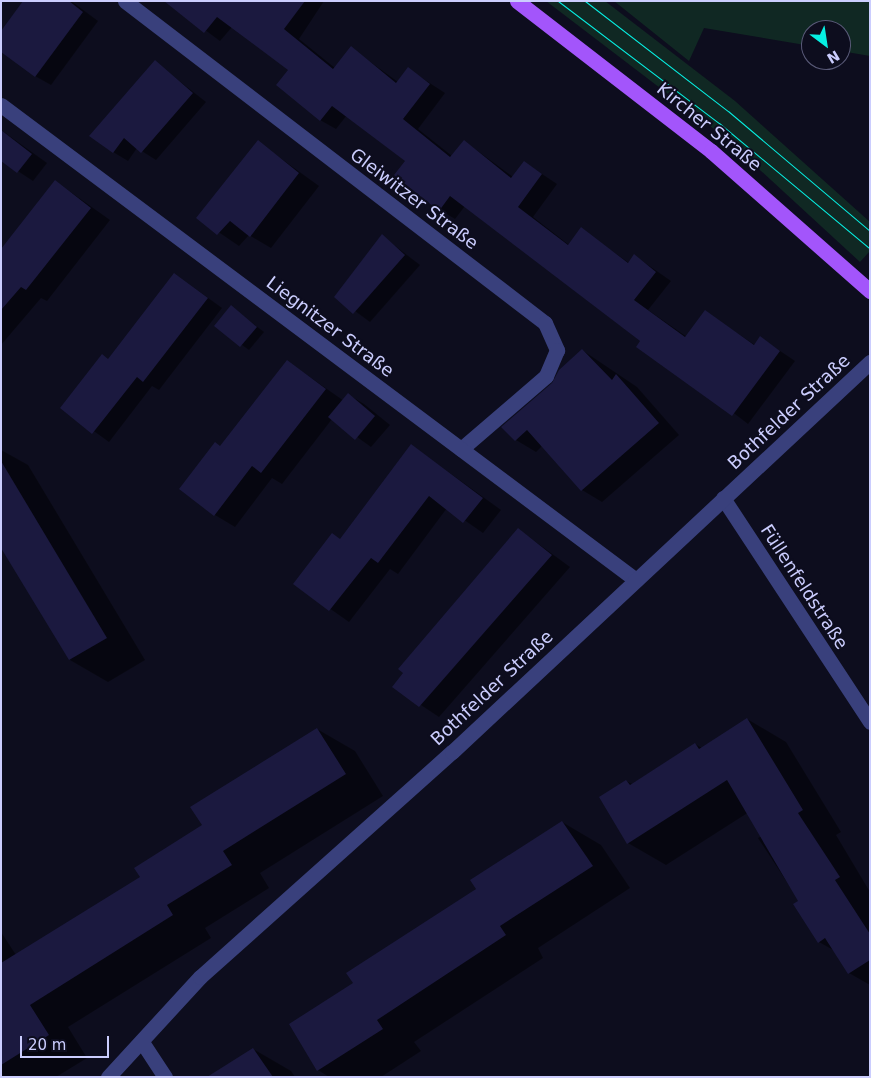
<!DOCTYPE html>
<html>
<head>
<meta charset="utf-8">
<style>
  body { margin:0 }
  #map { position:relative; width:871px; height:1078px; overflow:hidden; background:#0d0d1e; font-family:"DejaVu Sans",sans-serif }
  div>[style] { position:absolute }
  .green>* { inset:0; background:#102823 }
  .shadow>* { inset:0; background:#0007 }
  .building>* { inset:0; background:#1b193f }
  .minor>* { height:15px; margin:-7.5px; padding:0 7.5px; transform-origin:7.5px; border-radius:7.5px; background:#39407c }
  .major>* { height:15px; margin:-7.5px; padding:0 7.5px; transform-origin:7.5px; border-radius:7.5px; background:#a355fb }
  .tram>* { height:1px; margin:-0.5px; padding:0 0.5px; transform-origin:0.5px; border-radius:0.5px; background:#06efe2 }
  span { translate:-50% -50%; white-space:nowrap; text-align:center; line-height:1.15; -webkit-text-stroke:4px #0d0d1e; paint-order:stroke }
  .street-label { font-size:18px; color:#cbcdfe }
  .frame { position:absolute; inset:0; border:2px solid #cbcdfe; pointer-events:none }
  .north { position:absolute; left:801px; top:20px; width:50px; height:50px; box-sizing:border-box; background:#0d0d1e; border:1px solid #595a78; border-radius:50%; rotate:149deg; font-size:14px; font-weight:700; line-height:20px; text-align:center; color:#cbcdfe }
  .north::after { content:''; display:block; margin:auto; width:18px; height:22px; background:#06efe2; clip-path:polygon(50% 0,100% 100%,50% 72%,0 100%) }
  .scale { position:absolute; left:20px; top:1036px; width:89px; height:22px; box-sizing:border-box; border:2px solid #cbcdfe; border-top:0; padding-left:6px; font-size:15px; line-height:18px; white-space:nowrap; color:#cbcdfe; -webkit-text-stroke:4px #0d0d1e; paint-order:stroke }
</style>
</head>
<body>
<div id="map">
  <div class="green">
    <div style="clip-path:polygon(546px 1px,605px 1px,735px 101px,870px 222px,870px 251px,860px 262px,723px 136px)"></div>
    <div style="clip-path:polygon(614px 1px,870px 1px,870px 56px,841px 51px,841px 30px,811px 30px,811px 46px,704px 28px,689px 61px)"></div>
  </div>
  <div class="shadow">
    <div style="clip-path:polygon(24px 1px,71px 1px,98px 21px,51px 85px,35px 76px)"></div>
    <div style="clip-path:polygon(166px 1px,324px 1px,299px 39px,335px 68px,351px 48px,398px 82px,408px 69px,445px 93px,418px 129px,452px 156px,464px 141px,513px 177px,524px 162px,557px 184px,533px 217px,569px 245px,581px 229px,629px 263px,635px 256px,671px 281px,648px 310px,687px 337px,705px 312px,755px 345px,761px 338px,795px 361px,748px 424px,465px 206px,455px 219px,440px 210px,407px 161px,347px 115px,336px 129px,320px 120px,290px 70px,232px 27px,220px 41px)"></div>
    <div style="clip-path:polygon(155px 62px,206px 102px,156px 160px,137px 148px,128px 161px,113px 152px)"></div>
    <div style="clip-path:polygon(1px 130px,47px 163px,33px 181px,1px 160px)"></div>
    <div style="clip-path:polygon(258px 142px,319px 186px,271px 248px,249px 235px,239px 246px,198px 218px)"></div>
    <div style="clip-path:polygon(55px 181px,110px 220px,47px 301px,41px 298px,1px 345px,1px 251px)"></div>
    <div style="clip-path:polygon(382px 236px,420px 265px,370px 322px,336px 297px)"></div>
    <div style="clip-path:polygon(175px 274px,222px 308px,159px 390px,152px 386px,109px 442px,62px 408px,109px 360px)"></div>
    <div style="clip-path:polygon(231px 307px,264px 332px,249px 350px,216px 326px)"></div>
    <div style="clip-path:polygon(582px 350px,637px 387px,679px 435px,602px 502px,582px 490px,542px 446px,536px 452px,516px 440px)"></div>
    <div style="clip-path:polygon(287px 361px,344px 401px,349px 395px,364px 404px,390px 425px,371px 447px,332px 419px,282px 484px,272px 478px,235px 527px,215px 515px,221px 447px)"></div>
    <div style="clip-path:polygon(411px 445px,501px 510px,483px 533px,447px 508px,398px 574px,390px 569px,349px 622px,295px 584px,341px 540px)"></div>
    <div style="clip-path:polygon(1px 450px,28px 465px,145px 660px,108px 682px,70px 660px,1px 546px)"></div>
    <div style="clip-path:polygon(518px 529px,570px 567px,439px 717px,394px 687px,405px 673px,400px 669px)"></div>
    <div style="clip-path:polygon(747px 719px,786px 742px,841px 832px,836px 835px,870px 892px,870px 985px,849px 973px,835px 951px,819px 942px,800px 902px,758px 838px,764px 835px,749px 812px,666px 865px,628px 843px,626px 781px,632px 784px,695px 744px,702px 748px)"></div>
    <div style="clip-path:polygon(317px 729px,355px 751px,383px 796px,260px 873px,269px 888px,205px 928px,211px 938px,68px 1027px,87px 1058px,56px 1077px,1px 1077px,1px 932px,16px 955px,141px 878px)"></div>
    <div style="clip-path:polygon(562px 822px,601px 845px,630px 888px,538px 948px,543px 958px,414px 1042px,421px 1051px,381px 1077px,329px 1077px,318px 1070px,355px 983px)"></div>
    <div style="clip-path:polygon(253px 1049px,291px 1071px,295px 1077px,233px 1077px)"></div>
  </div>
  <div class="building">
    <div style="clip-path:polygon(23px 1px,69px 1px,83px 12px,35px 77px,1px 52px,1px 31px)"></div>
    <div style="clip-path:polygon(164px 1px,305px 1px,284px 29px,333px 69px,351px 46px,396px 83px,408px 67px,430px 84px,403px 119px,450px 157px,464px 140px,511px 178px,524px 161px,542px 174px,518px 207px,568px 245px,581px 227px,628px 263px,634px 254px,656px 272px,634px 300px,685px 337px,705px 310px,754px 345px,760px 336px,780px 351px,732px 416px,636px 347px,640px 341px,450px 196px,439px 211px,394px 175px,405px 161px,332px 106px,320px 121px,276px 85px,288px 70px,217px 17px,204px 33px)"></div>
    <div style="clip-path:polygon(155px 60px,193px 93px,141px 153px,124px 138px,113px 153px,89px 136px)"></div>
    <div style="clip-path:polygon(1px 130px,32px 154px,17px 173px,1px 161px)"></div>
    <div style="clip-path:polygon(258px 140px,299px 173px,250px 237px,230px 221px,217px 235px,196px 218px)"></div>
    <div style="clip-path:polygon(55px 180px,91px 208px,26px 290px,21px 287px,1px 310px,1px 249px)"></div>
    <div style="clip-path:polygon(382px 234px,405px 255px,353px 314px,334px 297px)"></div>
    <div style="clip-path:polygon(174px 273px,208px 298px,143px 382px,137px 377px,92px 434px,60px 408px,102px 354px,108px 359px)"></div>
    <div style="clip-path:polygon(231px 305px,257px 327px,240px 347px,214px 326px)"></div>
    <div style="clip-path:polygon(582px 349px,612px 380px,616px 374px,659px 423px,581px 491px,527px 430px,515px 441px,501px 427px,552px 383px,559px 370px)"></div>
    <div style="clip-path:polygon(287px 360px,326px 389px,261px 473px,252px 466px,214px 516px,179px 489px,215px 442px,220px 446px)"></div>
    <div style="clip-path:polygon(348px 393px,375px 416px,355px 440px,328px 417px)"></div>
    <div style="clip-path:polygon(411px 444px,483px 498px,463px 523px,429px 496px,378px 563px,371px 558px,329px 611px,293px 584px,332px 533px,340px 539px)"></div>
    <div style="clip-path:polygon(1px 461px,107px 638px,69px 660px,1px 548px)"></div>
    <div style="clip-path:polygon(518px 528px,552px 555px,419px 707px,392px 687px,403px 673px,398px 669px)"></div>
    <div style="clip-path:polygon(747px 718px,803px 810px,798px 813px,840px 877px,835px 880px,870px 934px,870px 960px,848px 974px,825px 938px,818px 943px,793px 904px,798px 901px,727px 780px,627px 844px,599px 797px,626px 780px,630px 785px,695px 743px,699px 749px)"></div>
    <div style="clip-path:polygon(317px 728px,346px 774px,223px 851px,232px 865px,167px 905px,173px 915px,30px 1005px,49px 1035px,1px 1065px,1px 963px,140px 877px,134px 868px,202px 825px,190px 807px)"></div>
    <div style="clip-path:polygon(562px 821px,593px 866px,500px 926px,506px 935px,377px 1020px,383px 1029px,317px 1071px,289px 1024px,353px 983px,346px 973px,476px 889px,470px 880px)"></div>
    <div style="clip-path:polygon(253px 1048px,273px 1077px,207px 1077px)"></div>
  </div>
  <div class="minor">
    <div style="left:125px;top:1px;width:529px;rotate:37.48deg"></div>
    <div style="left:545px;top:323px;width:30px;rotate:66deg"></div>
    <div style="left:557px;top:350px;width:28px;rotate:113deg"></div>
    <div style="left:546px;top:376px;width:112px;rotate:139.3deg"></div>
    <div style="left:1px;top:105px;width:793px;rotate:36.8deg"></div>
    <div style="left:723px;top:498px;width:268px;rotate:56.7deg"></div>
    <div style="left:142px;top:1042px;width:42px;rotate:56.7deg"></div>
    <div style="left:108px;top:1077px;width:136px;rotate:-47.4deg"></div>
    <div style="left:200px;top:977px;width:338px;rotate:-41.8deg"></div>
    <div style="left:452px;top:752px;width:572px;rotate:-43.02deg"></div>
  </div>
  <div class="major">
    <div style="left:517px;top:1px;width:245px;rotate:37.7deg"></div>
    <div style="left:711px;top:151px;width:212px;rotate:41.4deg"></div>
  </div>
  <div class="tram">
    <div style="left:558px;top:1px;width:202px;rotate:37.2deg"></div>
    <div style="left:719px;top:123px;width:197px;rotate:39.8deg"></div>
    <div style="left:585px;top:1px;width:180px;rotate:37.6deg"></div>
    <div style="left:728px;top:111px;width:186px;rotate:40.2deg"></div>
  </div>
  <div class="street-label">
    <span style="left:709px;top:127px;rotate:39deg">Kircher Straße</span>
    <span style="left:414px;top:199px;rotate:37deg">Gleiwitzer Straße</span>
    <span style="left:330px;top:327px;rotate:37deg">Liegnitzer Straße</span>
    <span style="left:789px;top:412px;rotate:-43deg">Bothfelder Straße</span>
    <span style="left:804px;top:587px;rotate:57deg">Füllenfeldstraße</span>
    <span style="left:492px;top:688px;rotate:-43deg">Bothfelder Straße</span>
  </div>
  <div class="frame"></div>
  <div class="north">N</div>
  <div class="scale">20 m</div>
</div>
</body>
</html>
